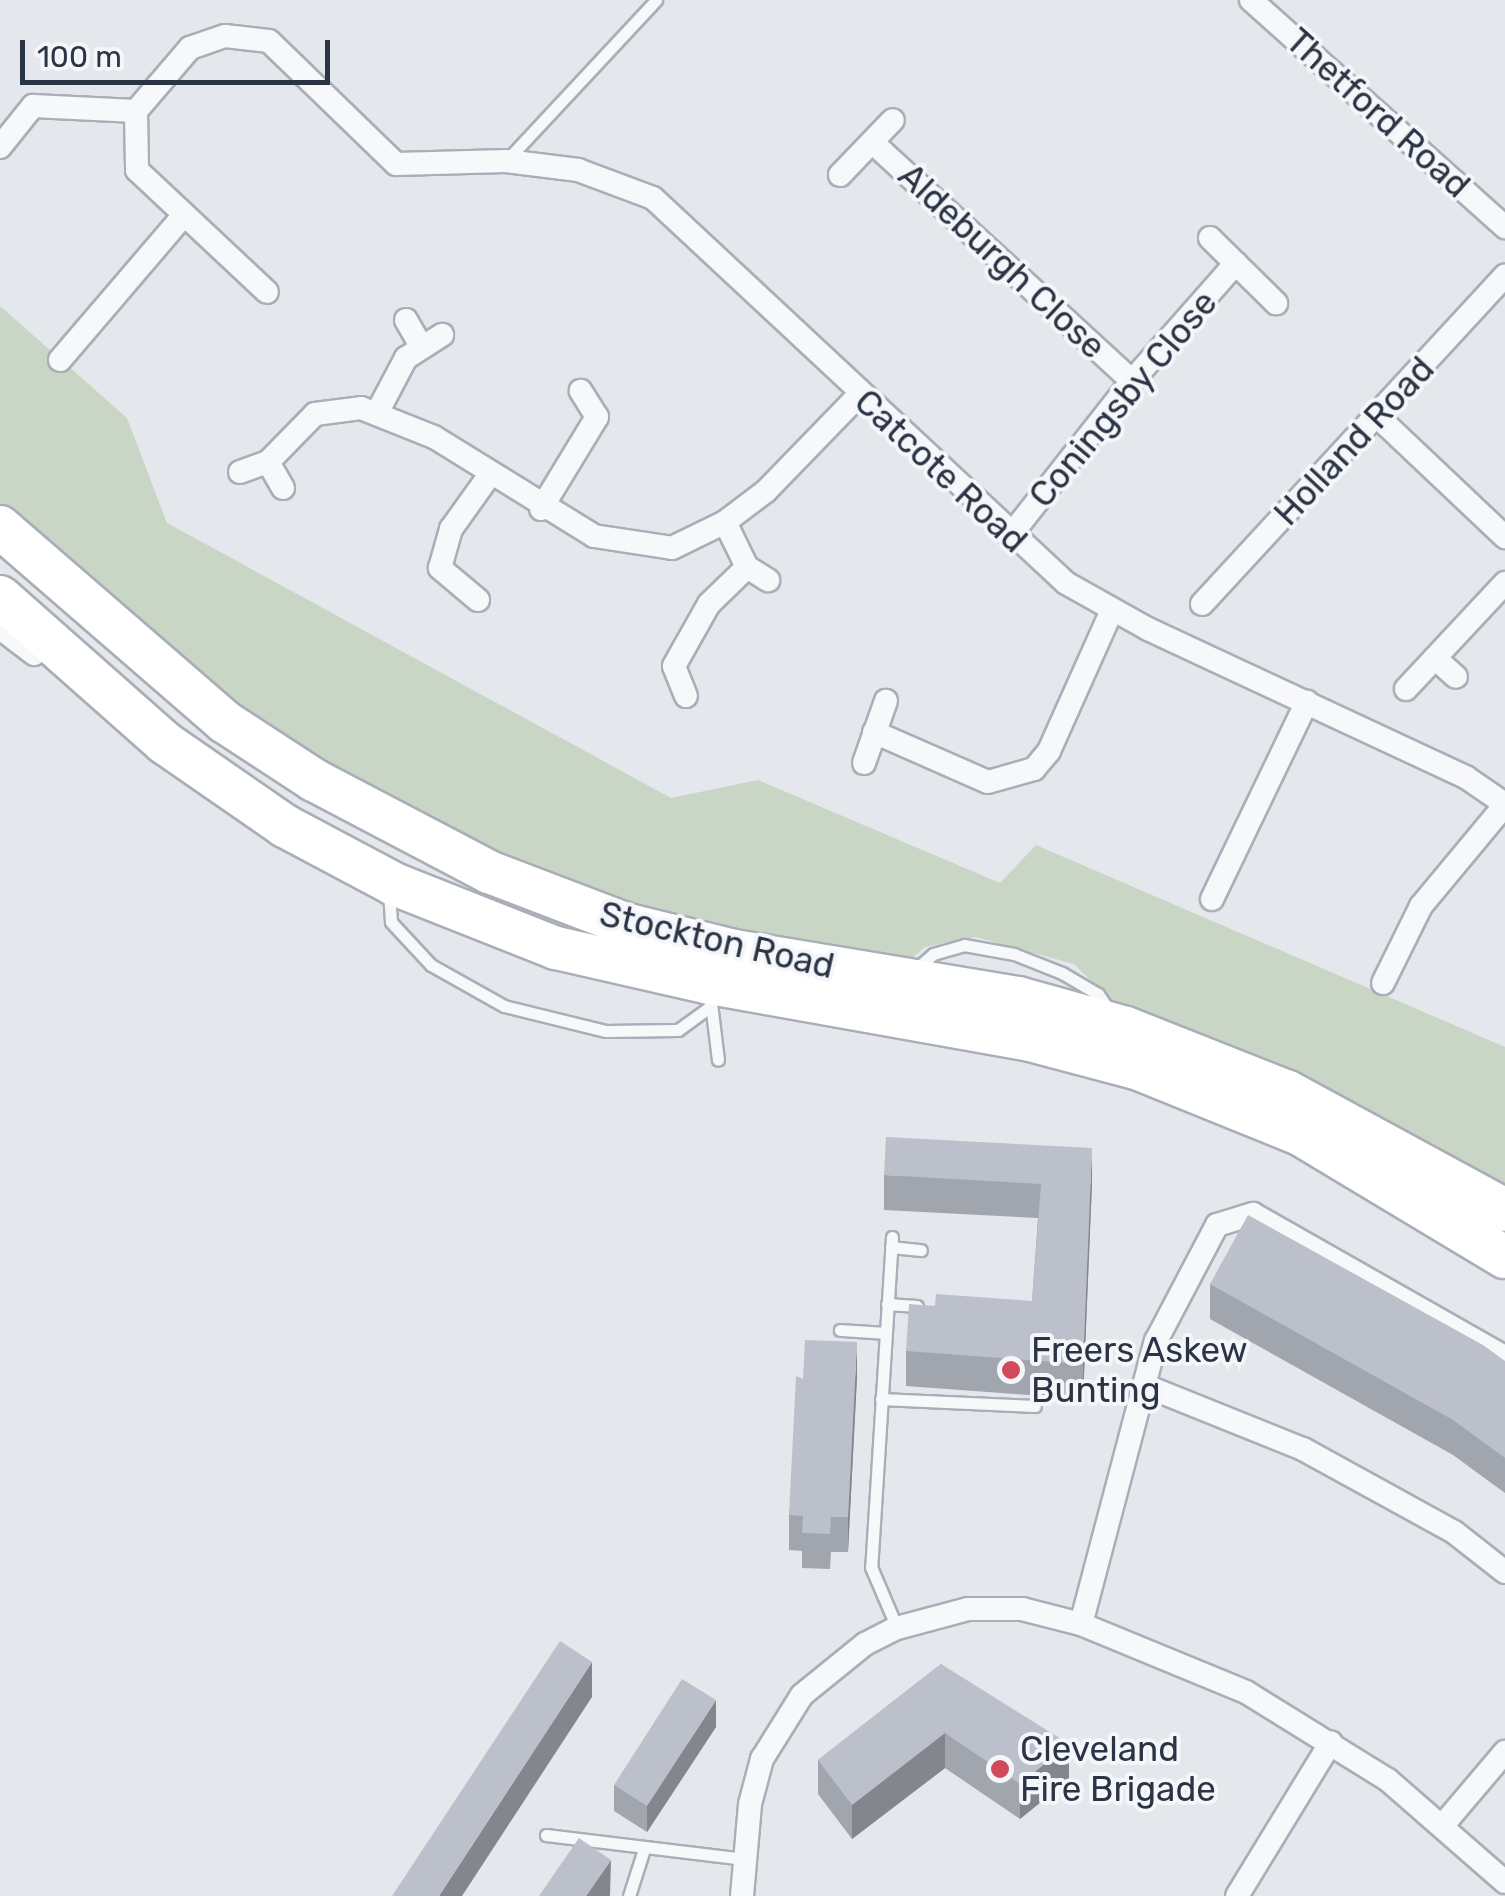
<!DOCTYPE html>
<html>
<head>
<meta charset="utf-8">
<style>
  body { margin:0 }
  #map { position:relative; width:1505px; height:1896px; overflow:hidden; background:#e4e7ec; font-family:Rubik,sans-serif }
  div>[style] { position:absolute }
  .green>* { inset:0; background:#c9d6c5 }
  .roads { filter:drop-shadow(2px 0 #a9aeb7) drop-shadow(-2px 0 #a9aeb7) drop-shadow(0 2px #a9aeb7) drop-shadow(0 -2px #a9aeb7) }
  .lane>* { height:11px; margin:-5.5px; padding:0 5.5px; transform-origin:5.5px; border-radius:5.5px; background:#f7f8fa }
  .street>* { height:22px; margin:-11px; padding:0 11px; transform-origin:11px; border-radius:11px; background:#f7f8fa }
  .highway>* { height:42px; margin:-21px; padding:0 21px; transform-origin:21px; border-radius:21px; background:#fff }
  .wall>* { inset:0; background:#a1a5ae }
  .shaded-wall>* { inset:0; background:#83868d }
  .building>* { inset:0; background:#bbc0ca }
  .dots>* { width:28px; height:28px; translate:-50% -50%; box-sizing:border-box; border:5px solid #f4f6f9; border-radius:50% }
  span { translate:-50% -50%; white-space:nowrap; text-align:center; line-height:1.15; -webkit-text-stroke:8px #f4f6f9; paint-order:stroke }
  .street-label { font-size:35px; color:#2b3445 }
  .poi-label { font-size:35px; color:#2b3445 }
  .left { translate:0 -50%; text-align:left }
  .scale { position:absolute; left:20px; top:40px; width:310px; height:45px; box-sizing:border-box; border:5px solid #2b3445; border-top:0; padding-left:12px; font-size:30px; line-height:35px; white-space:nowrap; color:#2b3445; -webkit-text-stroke:8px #f4f6f9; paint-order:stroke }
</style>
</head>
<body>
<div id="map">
  <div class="green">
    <div style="clip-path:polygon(0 306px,127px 418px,167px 523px,671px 798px,758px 780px,1000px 883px,1036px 845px,1505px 1047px,1505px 1189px,1116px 1006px,1074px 964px,975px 937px,925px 947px,901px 968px,697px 927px,542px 882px,400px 816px,199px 686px,0 508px)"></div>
  </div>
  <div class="roads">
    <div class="lane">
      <div style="left:506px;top:161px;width:220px;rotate:-47deg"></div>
      <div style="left:389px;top:893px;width:29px;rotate:86deg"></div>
      <div style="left:391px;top:922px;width:59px;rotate:47.1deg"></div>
      <div style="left:431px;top:965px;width:84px;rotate:29.3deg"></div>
      <div style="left:504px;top:1006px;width:105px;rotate:13.8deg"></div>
      <div style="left:606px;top:1031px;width:72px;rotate:-0.8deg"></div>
      <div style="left:678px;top:1030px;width:41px;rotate:-36deg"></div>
      <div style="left:916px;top:969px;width:23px;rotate:-41deg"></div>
      <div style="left:933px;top:954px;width:32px;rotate:-16deg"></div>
      <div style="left:964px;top:945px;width:51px;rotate:10.2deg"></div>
      <div style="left:1014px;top:954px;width:52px;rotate:21.6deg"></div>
      <div style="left:1062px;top:973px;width:42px;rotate:30.3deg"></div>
      <div style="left:1098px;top:994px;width:18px;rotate:56deg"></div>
      <div style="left:711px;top:1003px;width:57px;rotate:83deg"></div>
      <div style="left:892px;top:1237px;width:331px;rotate:93.6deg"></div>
      <div style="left:871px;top:1567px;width:66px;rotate:66.9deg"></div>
      <div style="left:891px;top:1247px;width:30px;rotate:6deg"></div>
      <div style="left:887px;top:1304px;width:30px;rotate:4deg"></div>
      <div style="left:840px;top:1330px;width:45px;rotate:3.8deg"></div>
      <div style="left:881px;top:1399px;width:154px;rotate:2.6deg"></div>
      <div style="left:546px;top:1835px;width:198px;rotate:6.9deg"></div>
      <div style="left:629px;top:1896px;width:49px;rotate:-72.3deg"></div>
    </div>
    <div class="street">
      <div style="left:1251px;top:0;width:341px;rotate:41.8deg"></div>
      <div style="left:136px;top:111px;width:83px;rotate:-49.4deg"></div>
      <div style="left:190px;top:48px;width:37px;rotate:-19deg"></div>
      <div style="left:225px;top:36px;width:44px;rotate:6.5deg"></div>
      <div style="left:269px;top:41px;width:177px;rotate:44.1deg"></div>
      <div style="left:396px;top:164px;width:110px;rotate:-1.6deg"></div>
      <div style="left:506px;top:161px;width:73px;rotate:7.1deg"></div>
      <div style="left:578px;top:170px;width:80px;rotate:20.5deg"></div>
      <div style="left:653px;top:198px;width:565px;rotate:42.99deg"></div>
      <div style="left:1066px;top:583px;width:94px;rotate:29.3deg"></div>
      <div style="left:1148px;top:629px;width:352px;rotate:25deg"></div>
      <div style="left:1467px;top:778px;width:46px;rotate:34.4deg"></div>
      <div style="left:136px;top:111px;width:59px;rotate:89deg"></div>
      <div style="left:137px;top:170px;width:178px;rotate:43.2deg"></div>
      <div style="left:872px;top:142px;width:353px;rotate:42.6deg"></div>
      <div style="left:0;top:147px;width:53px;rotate:-51.2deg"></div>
      <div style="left:33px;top:106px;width:103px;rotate:2.8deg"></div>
      <div style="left:840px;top:175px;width:76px;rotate:-46.1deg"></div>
      <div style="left:1210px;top:238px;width:93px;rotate:44.6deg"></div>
      <div style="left:406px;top:320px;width:28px;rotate:60deg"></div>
      <div style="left:60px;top:360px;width:189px;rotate:-49.5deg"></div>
      <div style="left:378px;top:411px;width:60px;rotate:-62.2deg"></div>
      <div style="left:406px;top:358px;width:43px;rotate:-32.6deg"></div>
      <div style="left:1378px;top:417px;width:175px;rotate:43.4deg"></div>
      <div style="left:268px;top:462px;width:30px;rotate:60deg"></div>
      <div style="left:240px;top:472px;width:30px;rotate:-20deg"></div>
      <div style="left:268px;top:462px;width:67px;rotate:-45.6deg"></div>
      <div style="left:315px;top:414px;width:46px;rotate:-7.4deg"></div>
      <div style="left:361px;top:408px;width:79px;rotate:21.7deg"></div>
      <div style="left:434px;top:437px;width:188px;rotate:31.7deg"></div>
      <div style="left:594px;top:536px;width:79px;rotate:8.7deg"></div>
      <div style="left:672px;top:548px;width:59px;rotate:-26.1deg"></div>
      <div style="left:725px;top:522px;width:51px;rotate:-37.1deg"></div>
      <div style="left:766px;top:491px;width:134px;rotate:-45.9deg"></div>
      <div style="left:541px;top:509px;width:108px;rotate:-58.7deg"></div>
      <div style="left:597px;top:417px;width:31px;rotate:-122deg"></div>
      <div style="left:1010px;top:536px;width:197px;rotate:-51.8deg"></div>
      <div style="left:1132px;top:381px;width:157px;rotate:-48.6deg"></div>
      <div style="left:747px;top:567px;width:25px;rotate:32deg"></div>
      <div style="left:478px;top:600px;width:50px;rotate:-139.9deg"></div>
      <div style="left:440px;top:568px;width:41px;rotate:-74.2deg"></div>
      <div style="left:451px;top:529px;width:65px;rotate:-54.4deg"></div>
      <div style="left:1202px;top:604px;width:447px;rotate:-47.3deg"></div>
      <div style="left:0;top:628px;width:43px;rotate:37.4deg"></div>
      <div style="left:1435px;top:658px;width:28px;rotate:42deg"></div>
      <div style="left:1406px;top:689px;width:145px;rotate:-47deg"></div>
      <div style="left:686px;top:696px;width:32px;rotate:-112deg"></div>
      <div style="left:674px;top:666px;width:71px;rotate:-60.6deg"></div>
      <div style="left:709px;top:604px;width:53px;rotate:-44.2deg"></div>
      <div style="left:747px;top:567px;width:50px;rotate:-116.1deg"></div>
      <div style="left:874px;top:732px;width:124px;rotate:23.7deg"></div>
      <div style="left:988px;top:782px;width:48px;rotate:-15.8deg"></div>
      <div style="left:1034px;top:769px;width:23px;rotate:-50deg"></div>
      <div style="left:1049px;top:751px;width:154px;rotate:-65.9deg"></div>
      <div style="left:864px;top:763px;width:66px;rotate:-70.5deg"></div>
      <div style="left:1212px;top:899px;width:219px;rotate:-64.3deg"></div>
      <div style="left:1383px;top:983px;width:86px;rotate:-63.7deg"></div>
      <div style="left:1421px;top:906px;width:131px;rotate:-50.3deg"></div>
      <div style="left:1146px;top:1386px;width:169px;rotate:21.9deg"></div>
      <div style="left:1303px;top:1449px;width:172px;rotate:28.8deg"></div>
      <div style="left:1454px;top:1532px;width:65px;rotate:38.1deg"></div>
      <div style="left:1081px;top:1624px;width:293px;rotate:-75.2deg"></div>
      <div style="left:1156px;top:1341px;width:131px;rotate:-62.3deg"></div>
      <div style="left:1217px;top:1225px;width:38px;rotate:-17deg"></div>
      <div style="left:1253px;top:1214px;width:290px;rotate:29.6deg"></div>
      <div style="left:1443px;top:1825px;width:96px;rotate:-49.7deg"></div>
      <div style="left:742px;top:1896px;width:92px;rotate:-85deg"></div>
      <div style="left:750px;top:1804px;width:47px;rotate:-75.1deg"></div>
      <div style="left:762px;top:1759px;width:75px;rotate:-58deg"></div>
      <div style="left:802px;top:1695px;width:81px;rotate:-39deg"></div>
      <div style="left:865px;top:1644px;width:36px;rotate:-27deg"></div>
      <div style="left:897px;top:1628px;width:73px;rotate:-15deg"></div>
      <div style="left:968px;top:1609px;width:54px"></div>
      <div style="left:1022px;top:1609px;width:61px;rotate:14.3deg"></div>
      <div style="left:1081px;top:1624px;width:178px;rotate:22.4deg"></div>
      <div style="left:1246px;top:1692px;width:167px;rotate:31.8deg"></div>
      <div style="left:1388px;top:1780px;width:155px;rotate:41.1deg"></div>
      <div style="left:1237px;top:1896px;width:180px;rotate:-58.6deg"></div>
    </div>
    <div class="highway">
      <div style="left:0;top:527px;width:298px;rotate:40.9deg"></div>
      <div style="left:225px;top:722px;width:106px;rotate:33.1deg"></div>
      <div style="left:314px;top:780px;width:198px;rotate:27.7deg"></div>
      <div style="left:489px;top:872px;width:149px;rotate:20.9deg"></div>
      <div style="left:628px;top:925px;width:109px;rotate:13.8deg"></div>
      <div style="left:734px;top:951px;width:288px;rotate:9.4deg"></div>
      <div style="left:1018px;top:998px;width:112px;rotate:15.5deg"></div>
      <div style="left:1126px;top:1028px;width:174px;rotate:21.6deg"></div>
      <div style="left:1288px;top:1092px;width:247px;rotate:28.5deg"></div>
      <div style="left:0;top:597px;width:220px;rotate:41.5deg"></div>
      <div style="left:165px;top:743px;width:146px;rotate:34.7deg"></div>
      <div style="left:285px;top:826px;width:123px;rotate:28deg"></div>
      <div style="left:394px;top:884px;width:174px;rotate:21.6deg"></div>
      <div style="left:556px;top:948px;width:158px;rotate:12.8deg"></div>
      <div style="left:710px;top:983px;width:325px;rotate:10.1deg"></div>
      <div style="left:1030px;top:1040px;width:113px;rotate:14.9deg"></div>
      <div style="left:1139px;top:1069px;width:174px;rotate:22deg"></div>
      <div style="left:1300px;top:1134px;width:239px;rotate:31deg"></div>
    </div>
  </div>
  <div class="wall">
    <div style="clip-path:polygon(884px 1175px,1092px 1183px,1083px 1399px,906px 1386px,906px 1351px,935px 1306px,1032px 1301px,1038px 1218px,884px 1210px)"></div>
    <div style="clip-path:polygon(1210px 1284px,1505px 1361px,1505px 1493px,1453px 1455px,1210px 1319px)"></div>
    <div style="clip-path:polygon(857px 1377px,848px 1552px,831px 1552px,830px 1569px,802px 1568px,802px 1551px,789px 1550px,789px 1515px,803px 1379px)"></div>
    <div style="clip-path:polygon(941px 1664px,1069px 1779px,1020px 1819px,945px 1768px,852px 1839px,818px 1794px,818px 1760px)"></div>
    <div style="clip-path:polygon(716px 1727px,647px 1832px,614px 1811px,614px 1785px)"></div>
  </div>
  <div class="shaded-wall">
    <div style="clip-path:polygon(1092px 1148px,1092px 1183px,1083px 1399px,1083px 1364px)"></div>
    <div style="clip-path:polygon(857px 1342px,857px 1377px,848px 1552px,848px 1517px)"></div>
    <div style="clip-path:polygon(592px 1662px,592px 1697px,462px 1896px,439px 1896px)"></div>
    <div style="clip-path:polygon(716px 1700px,716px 1727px,647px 1832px,647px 1806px)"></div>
    <div style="clip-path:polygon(945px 1733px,945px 1768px,852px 1839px,852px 1805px)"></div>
    <div style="clip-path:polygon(1069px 1744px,1069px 1779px,1020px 1819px,1020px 1784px)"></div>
    <div style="clip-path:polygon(611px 1860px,610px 1896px,586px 1896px)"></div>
  </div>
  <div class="building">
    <div style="clip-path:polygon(886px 1137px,1092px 1148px,1083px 1364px,906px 1351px,909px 1304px,935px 1306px,936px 1294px,1032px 1301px,1041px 1184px,884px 1175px)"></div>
    <div style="clip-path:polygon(1248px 1215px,1483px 1345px,1505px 1361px,1505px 1458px,1453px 1420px,1210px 1284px)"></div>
    <div style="clip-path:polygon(805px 1340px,857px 1342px,848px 1517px,831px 1517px,830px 1534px,802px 1533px,803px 1516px,789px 1515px,796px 1376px,803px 1379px)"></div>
    <div style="clip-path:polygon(560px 1641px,592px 1662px,439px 1896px,392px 1896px)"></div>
    <div style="clip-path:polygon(941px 1664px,1069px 1744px,1020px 1784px,945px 1733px,852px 1805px,818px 1760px)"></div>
    <div style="clip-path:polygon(682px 1679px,716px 1700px,647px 1806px,614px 1785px)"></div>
    <div style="clip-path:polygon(579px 1838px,611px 1860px,586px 1896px,539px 1896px)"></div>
  </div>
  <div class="dots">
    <div style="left:1011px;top:1370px;background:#d1495b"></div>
    <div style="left:1000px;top:1769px;background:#d1495b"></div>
  </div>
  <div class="street-label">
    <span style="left:1378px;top:113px;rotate:42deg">Thetford Road</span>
    <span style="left:1002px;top:261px;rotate:43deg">Aldeburgh Close</span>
    <span style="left:1123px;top:399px;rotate:-50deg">Coningsby Close</span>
    <span style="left:1354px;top:441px;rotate:-47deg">Holland Road</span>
    <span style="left:941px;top:471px;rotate:43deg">Catcote Road</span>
    <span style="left:717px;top:940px;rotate:13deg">Stockton Road</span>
  </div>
  <div class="poi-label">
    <span class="left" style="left:1031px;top:1370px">Freers Askew<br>Bunting</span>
    <span class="left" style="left:1020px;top:1769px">Cleveland<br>Fire Brigade</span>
  </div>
  <div class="scale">100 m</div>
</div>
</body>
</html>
